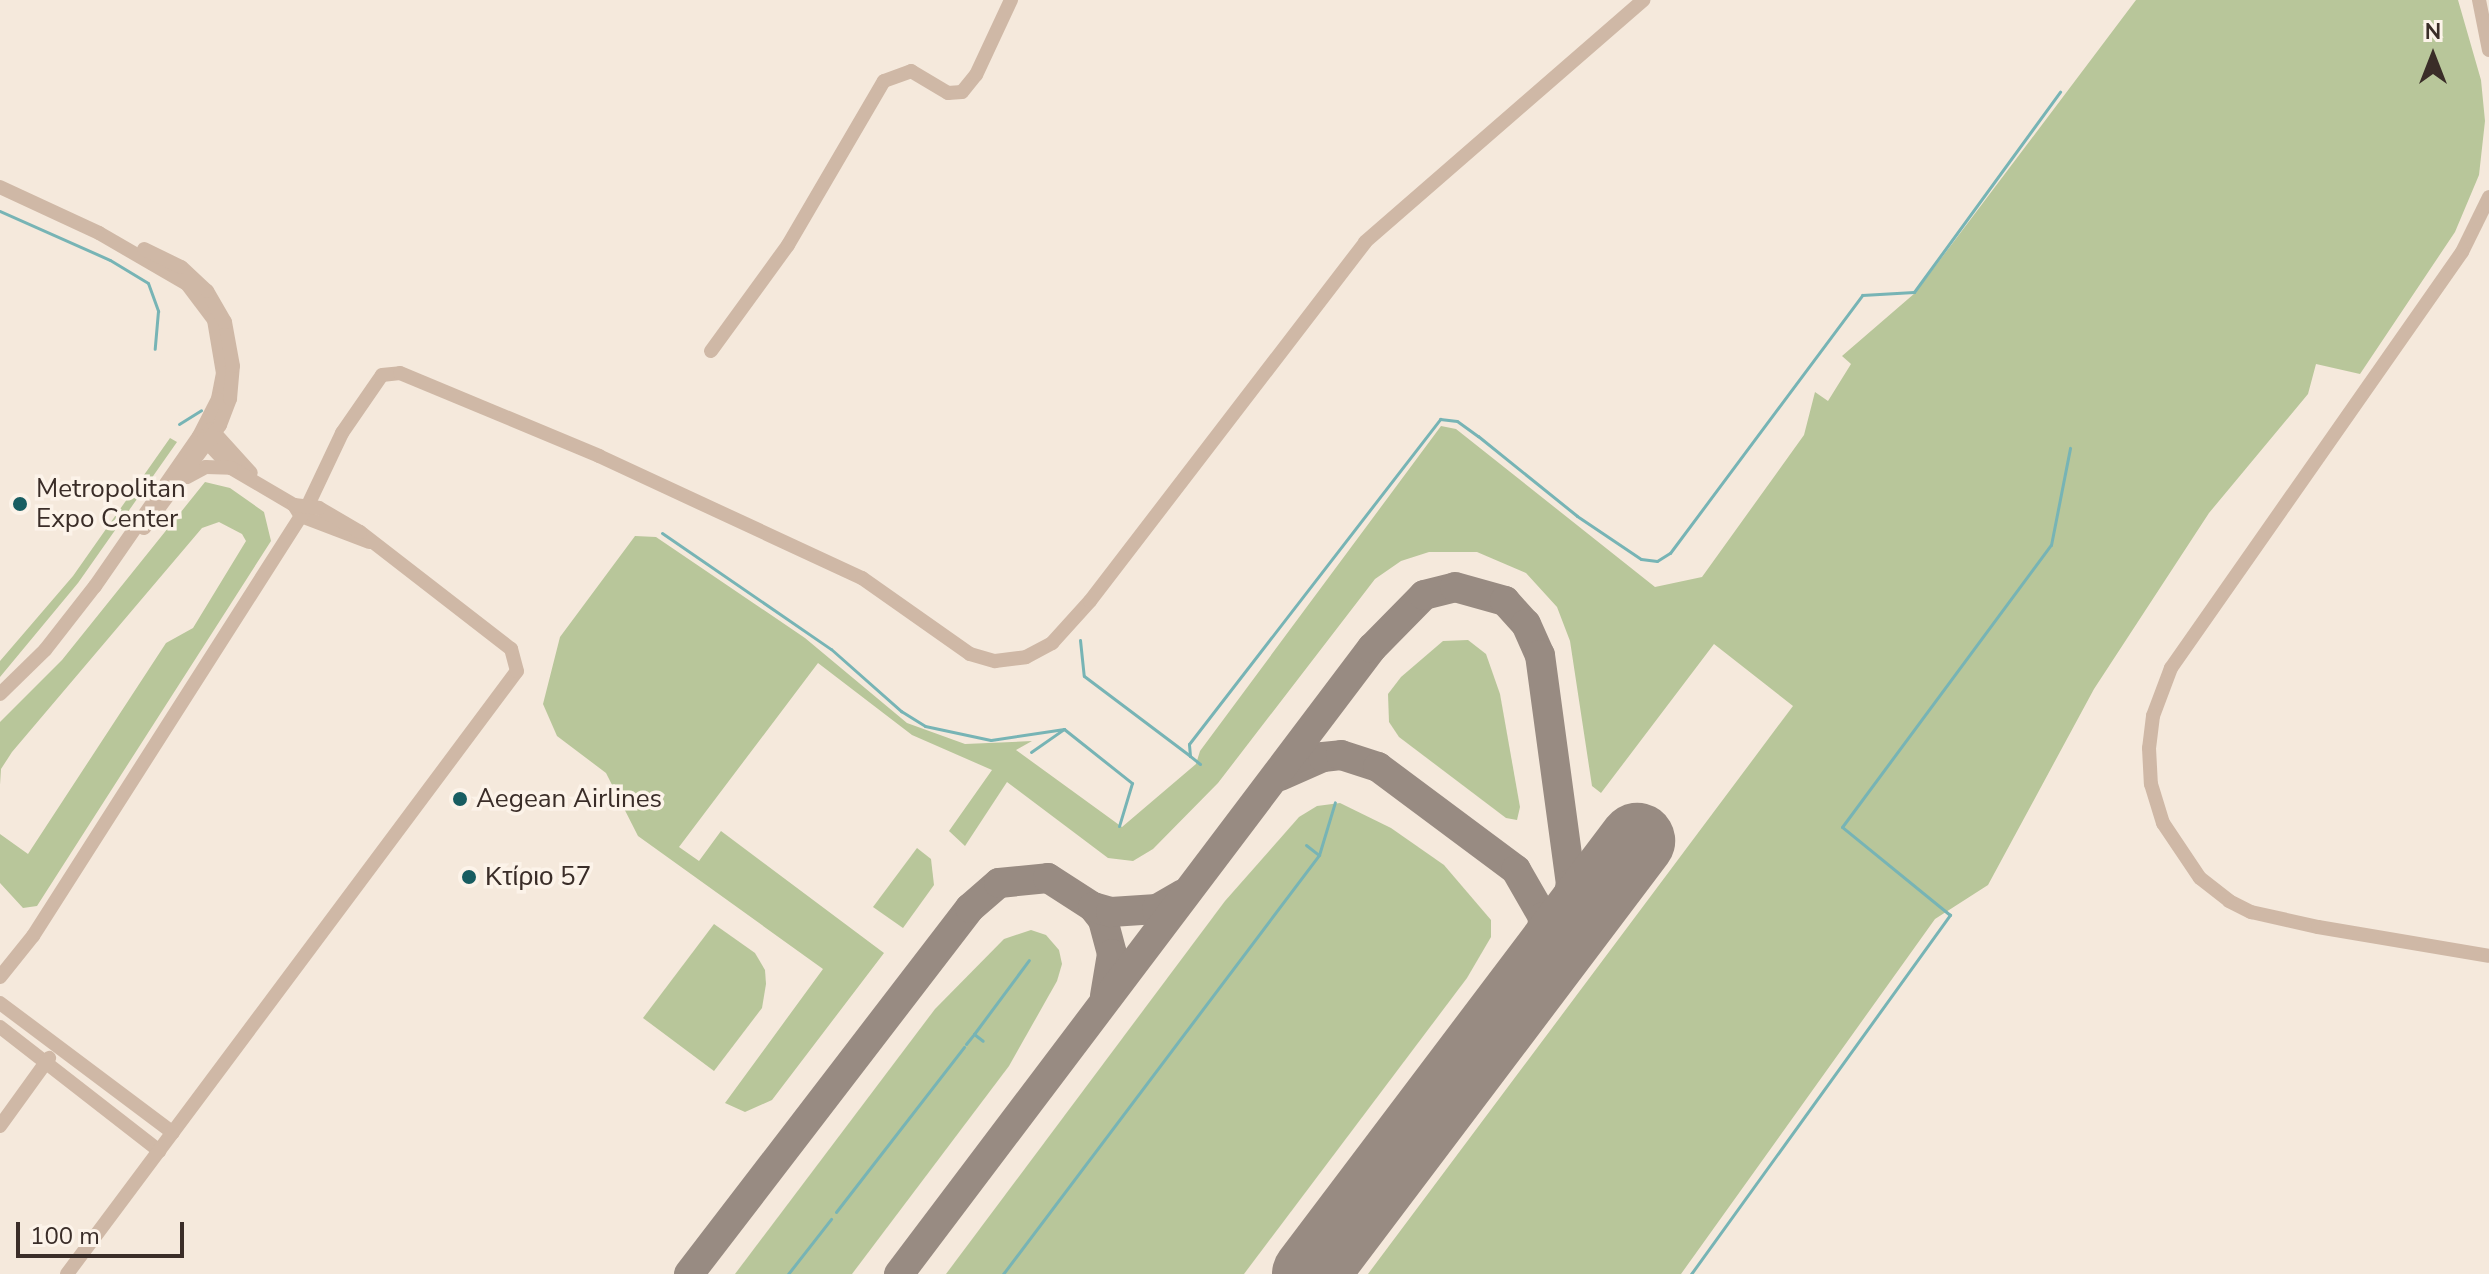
<!DOCTYPE html>
<html>
<head>
<meta charset="utf-8">
<style>
  body { margin:0 }
  #map { position:relative; width:2489px; height:1274px; overflow:hidden; background:#f5e9dc; font-family:"Nunito Sans",sans-serif }
  div>[style] { position:absolute }
  .green>* { inset:0; background:#b8c69a }
  .stream>* { height:3px; margin:-1.5px; padding:0 1.5px; transform-origin:1.5px; border-radius:1.5px; background:#77b4b5 }
  .taxiway>* { height:30px; margin:-15px; padding:0 15px; transform-origin:15px; border-radius:15px; background:#988b82 }
  .runway>* { height:76px; margin:-38px; padding:0 38px; transform-origin:38px; border-radius:38px; background:#988b82 }
  .minor>* { height:14px; margin:-7px; padding:0 7px; transform-origin:7px; border-radius:7px; background:#cfb8a6 }
  .dots>* { width:22px; height:22px; translate:-50% -50%; box-sizing:border-box; border:4px solid #fcf3e9; border-radius:50% }
  span { translate:-50% -50%; white-space:nowrap; text-align:center; line-height:1.15; -webkit-text-stroke:7px #fcf3e9; paint-order:stroke }
  .poi-label { font-size:26px; color:#3a2d28 }
  .left { translate:0 -50%; text-align:left }
  .north { position:absolute; left:2393px; top:16px; width:80px; height:80px; -webkit-text-stroke:6px #fcf3e9; paint-order:stroke; rotate:0deg; font-size:22px; font-weight:700; line-height:32px; text-align:center; color:#3a2d28 }
  .north::after { content:''; display:block; margin:auto; width:28px; height:36px; background:#3a2d28; clip-path:polygon(50% 0,100% 100%,50% 72%,0 100%) }
  .scale { position:absolute; left:16px; top:1222px; width:168px; height:36px; box-sizing:border-box; border:4px solid #3a2d28; border-top:0; padding-left:10px; font-size:24px; line-height:28px; white-space:nowrap; color:#3a2d28; -webkit-text-stroke:6px #fcf3e9; paint-order:stroke }
</style>
</head>
<body>
<div id="map">
  <div class="green">
    <div style="clip-path:polygon(2136px 0,2458px 0,2481px 80px,2485px 121px,2479px 175px,2455px 232px,2360px 374px,2316px 364px,2308px 394px,2209px 513px,2094px 689px,1988px 885px,1935px 919px,1681px 1274px,1368px 1274px,1793px 706px,1714px 644px,1601px 793px,1592px 786px,1570px 641px,1557px 607px,1526px 573px,1477px 552px,1429px 552px,1401px 561px,1375px 579px,1218px 783px,1153px 849px,1133px 861px,1108px 858px,1007px 782px,965px 846px,949px 831px,992px 770px,912px 735px,818px 663px,679px 847px,699px 861px,721px 831px,884px 953px,772px 1100px,745px 1112px,725px 1103px,823px 969px,638px 836px,606px 773px,557px 736px,543px 704px,560px 637px,635px 536px,656px 537px,805px 638px,907px 723px,965px 744px,1032px 741px,1016px 750px,1122px 827px,1196px 764px,1200px 751px,1441px 426px,1456px 429px,1655px 587px,1702px 577px,1804px 435px,1815px 392px,1828px 401px,1851px 364px,1842px 356px,1915px 293px)"></div>
    <div style="clip-path:polygon(170px 438px,177px 442px,78px 583px,0 677px,0 661px,73px 576px)"></div>
    <div style="clip-path:polygon(205px 482px,230px 488px,264px 512px,271px 541px,37px 906px,23px 908px,0 883px,0 834px,28px 854px,166px 643px,193px 628px,246px 541px,242px 534px,219px 522px,202px 528px,12px 752px,1px 769px,0 785px,0 722px,62px 660px)"></div>
    <div style="clip-path:polygon(1468px 640px,1486px 654px,1500px 694px,1520px 807px,1517px 820px,1506px 818px,1399px 737px,1389px 722px,1388px 694px,1401px 677px,1443px 641px)"></div>
    <div style="clip-path:polygon(1340px 803px,1391px 828px,1444px 865px,1491px 920px,1491px 937px,1467px 978px,1244px 1274px,946px 1274px,1225px 901px,1299px 817px,1317px 806px)"></div>
    <div style="clip-path:polygon(917px 848px,931px 859px,934px 885px,903px 928px,873px 907px)"></div>
    <div style="clip-path:polygon(714px 924px,755px 953px,765px 970px,766px 984px,762px 1008px,714px 1071px,643px 1018px)"></div>
    <div style="clip-path:polygon(1031px 930px,1046px 935px,1059px 950px,1062px 964px,1057px 981px,1009px 1066px,852px 1274px,735px 1274px,935px 1009px,1004px 939px)"></div>
  </div>
  <div class="stream">
    <div style="left:0;top:211px;width:120px;rotate:24deg"></div>
    <div style="left:110px;top:260px;width:44px;rotate:31.2deg"></div>
    <div style="left:148px;top:283px;width:30px;rotate:70deg"></div>
    <div style="left:158px;top:311px;width:38px;rotate:95deg"></div>
    <div style="left:179px;top:424px;width:26px;rotate:-32deg"></div>
    <div style="left:662px;top:533px;width:205px;rotate:34.5deg"></div>
    <div style="left:831px;top:649px;width:94px;rotate:41.5deg"></div>
    <div style="left:901px;top:711px;width:28px;rotate:32deg"></div>
    <div style="left:925px;top:726px;width:67px;rotate:12deg"></div>
    <div style="left:991px;top:740px;width:74px;rotate:-8.6deg"></div>
    <div style="left:1080px;top:640px;width:36px;rotate:84deg"></div>
    <div style="left:1084px;top:676px;width:133px;rotate:37deg"></div>
    <div style="left:1031px;top:752px;width:40px;rotate:-34.9deg"></div>
    <div style="left:1064px;top:729px;width:87px;rotate:38.5deg"></div>
    <div style="left:1132px;top:783px;width:45px;rotate:106.8deg"></div>
    <div style="left:1200px;top:764px;width:13px;rotate:-141deg"></div>
    <div style="left:1190px;top:756px;width:12px;rotate:-95deg"></div>
    <div style="left:1189px;top:744px;width:411px;rotate:-52.3deg"></div>
    <div style="left:1440px;top:419px;width:17px;rotate:7deg"></div>
    <div style="left:1457px;top:421px;width:26px;rotate:36deg"></div>
    <div style="left:1478px;top:436px;width:127px;rotate:38.9deg"></div>
    <div style="left:1577px;top:516px;width:77px;rotate:33.9deg"></div>
    <div style="left:1641px;top:559px;width:16px;rotate:7deg"></div>
    <div style="left:1657px;top:561px;width:15px;rotate:-32deg"></div>
    <div style="left:1670px;top:553px;width:322px;rotate:-53.3deg"></div>
    <div style="left:1862px;top:295px;width:52px;rotate:-3.3deg"></div>
    <div style="left:1914px;top:292px;width:248px;rotate:-53.9deg"></div>
    <div style="left:1306px;top:845px;width:16px;rotate:38deg"></div>
    <div style="left:974px;top:1034px;width:92px;rotate:-53.4deg"></div>
    <div style="left:966px;top:1044px;width:13px;rotate:-51deg"></div>
    <div style="left:974px;top:1034px;width:11px;rotate:38deg"></div>
    <div style="left:836px;top:1212px;width:209px;rotate:-52.2deg"></div>
    <div style="left:788px;top:1274px;width:70px;rotate:-52deg"></div>
    <div style="left:1003px;top:1274px;width:525px;rotate:-52.98deg"></div>
    <div style="left:1319px;top:855px;width:55px;rotate:-73.2deg"></div>
    <div style="left:1691px;top:1274px;width:443px;rotate:-54.2deg"></div>
    <div style="left:1950px;top:915px;width:139px;rotate:-140.8deg"></div>
    <div style="left:1842px;top:827px;width:351px;rotate:-53.5deg"></div>
    <div style="left:2051px;top:545px;width:99px;rotate:-78.9deg"></div>
  </div>
  <div class="taxiway">
    <div style="left:1280px;top:776px;width:47px;rotate:-23.8deg"></div>
    <div style="left:1323px;top:757px;width:18px;rotate:-6deg"></div>
    <div style="left:1341px;top:755px;width:39px;rotate:18deg"></div>
    <div style="left:1378px;top:767px;width:172px;rotate:36.7deg"></div>
    <div style="left:1516px;top:870px;width:54px;rotate:60.1deg"></div>
    <div style="left:1543px;top:917px;width:40px;rotate:92.9deg"></div>
    <div style="left:1093px;top:907px;width:16px;rotate:52deg"></div>
    <div style="left:1103px;top:920px;width:35px;rotate:75deg"></div>
    <div style="left:1112px;top:954px;width:43px;rotate:99.5deg"></div>
    <div style="left:689px;top:1274px;width:461px;rotate:-52.5deg"></div>
    <div style="left:970px;top:908px;width:38px;rotate:-41deg"></div>
    <div style="left:999px;top:883px;width:49px;rotate:-5.8deg"></div>
    <div style="left:1048px;top:878px;width:54px;rotate:32.8deg"></div>
    <div style="left:1093px;top:907px;width:19px;rotate:16deg"></div>
    <div style="left:1111px;top:912px;width:46px;rotate:-3.7deg"></div>
    <div style="left:1157px;top:909px;width:30px;rotate:-30deg"></div>
    <div style="left:899px;top:1274px;width:785px;rotate:-52.93deg"></div>
    <div style="left:1372px;top:648px;width:74px;rotate:-45.5deg"></div>
    <div style="left:1424px;top:595px;width:32px;rotate:-14deg"></div>
    <div style="left:1455px;top:587px;width:52px;rotate:15.6deg"></div>
    <div style="left:1505px;top:601px;width:31px;rotate:48deg"></div>
    <div style="left:1526px;top:624px;width:34px;rotate:66deg"></div>
    <div style="left:1540px;top:655px;width:231px;rotate:82.3deg"></div>
    <div style="left:1571px;top:884px;width:43px;rotate:103.4deg"></div>
    <div style="left:1561px;top:926px;width:56px;rotate:118.9deg"></div>
  </div>
  <div class="runway">
    <div style="left:1310px;top:1274px;width:543px;rotate:-52.94deg"></div>
  </div>
  <div class="minor">
    <div style="left:2479px;top:0;width:51px;rotate:78.7deg"></div>
    <div style="left:0;top:187px;width:109px;rotate:24.9deg"></div>
    <div style="left:99px;top:233px;width:102px;rotate:30.1deg"></div>
    <div style="left:187px;top:284px;width:45px;rotate:53.1deg"></div>
    <div style="left:214px;top:320px;width:54px;rotate:80.4deg"></div>
    <div style="left:223px;top:373px;width:26px;rotate:101deg"></div>
    <div style="left:218px;top:399px;width:42px;rotate:117.2deg"></div>
    <div style="left:199px;top:436px;width:183px;rotate:124.7deg"></div>
    <div style="left:95px;top:586px;width:81px;rotate:128deg"></div>
    <div style="left:45px;top:650px;width:63px;rotate:135.6deg"></div>
    <div style="left:2489px;top:197px;width:61px;rotate:116.1deg"></div>
    <div style="left:2462px;top:252px;width:508px;rotate:124.97deg"></div>
    <div style="left:2171px;top:668px;width:51px;rotate:110.6deg"></div>
    <div style="left:2153px;top:716px;width:32px;rotate:97deg"></div>
    <div style="left:2149px;top:748px;width:36px;rotate:87deg"></div>
    <div style="left:2151px;top:784px;width:41px;rotate:72.9deg"></div>
    <div style="left:2163px;top:823px;width:66px;rotate:56.1deg"></div>
    <div style="left:2200px;top:878px;width:37px;rotate:38deg"></div>
    <div style="left:2229px;top:901px;width:25px;rotate:27deg"></div>
    <div style="left:2251px;top:912px;width:69px;rotate:12.6deg"></div>
    <div style="left:2318px;top:927px;width:173px;rotate:9.6deg"></div>
    <div style="left:711px;top:351px;width:131px;rotate:-54deg"></div>
    <div style="left:788px;top:245px;width:190px;rotate:-59.7deg"></div>
    <div style="left:884px;top:81px;width:29px;rotate:-20deg"></div>
    <div style="left:911px;top:71px;width:43px;rotate:30.7deg"></div>
    <div style="left:948px;top:93px;width:14px;rotate:-4deg"></div>
    <div style="left:962px;top:92px;width:22px;rotate:-51deg"></div>
    <div style="left:976px;top:75px;width:83px;rotate:-65deg"></div>
    <div style="left:211px;top:429px;width:59px;rotate:47.7deg"></div>
    <div style="left:204px;top:439px;width:40px;rotate:47deg"></div>
    <div style="left:231px;top:468px;width:73px;rotate:30.4deg"></div>
    <div style="left:294px;top:505px;width:13px;rotate:58deg"></div>
    <div style="left:301px;top:516px;width:73px;rotate:20.9deg"></div>
    <div style="left:187px;top:477px;width:21px;rotate:-28deg"></div>
    <div style="left:206px;top:467px;width:25px;rotate:2deg"></div>
    <div style="left:144px;top:528px;width:128px;rotate:-53.6deg"></div>
    <div style="left:220px;top:425px;width:28px;rotate:-69deg"></div>
    <div style="left:230px;top:399px;width:33px;rotate:-85deg"></div>
    <div style="left:233px;top:366px;width:45px;rotate:-100.3deg"></div>
    <div style="left:225px;top:322px;width:36px;rotate:-120deg"></div>
    <div style="left:207px;top:291px;width:35px;rotate:-137deg"></div>
    <div style="left:181px;top:267px;width:41px;rotate:-154.1deg"></div>
    <div style="left:0;top:977px;width:53px;rotate:-51.2deg"></div>
    <div style="left:33px;top:936px;width:511px;rotate:-57.46deg"></div>
    <div style="left:308px;top:505px;width:80px;rotate:-64.7deg"></div>
    <div style="left:342px;top:433px;width:70px;rotate:-55.4deg"></div>
    <div style="left:382px;top:375px;width:18px;rotate:-6deg"></div>
    <div style="left:400px;top:373px;width:216px;rotate:22.6deg"></div>
    <div style="left:599px;top:456px;width:290px;rotate:24.9deg"></div>
    <div style="left:862px;top:578px;width:132px;rotate:35.1deg"></div>
    <div style="left:970px;top:654px;width:26px;rotate:16deg"></div>
    <div style="left:995px;top:661px;width:31px;rotate:-7deg"></div>
    <div style="left:1026px;top:657px;width:30px;rotate:-28deg"></div>
    <div style="left:1052px;top:643px;width:57px;rotate:-47.9deg"></div>
    <div style="left:1090px;top:601px;width:452px;rotate:-52.5deg"></div>
    <div style="left:1365px;top:242px;width:369px;rotate:-41deg"></div>
    <div style="left:0;top:1003px;width:216px;rotate:36.9deg"></div>
    <div style="left:0;top:1027px;width:202px;rotate:37.9deg"></div>
    <div style="left:0;top:1126px;width:84px;rotate:-54.2deg"></div>
    <div style="left:67px;top:1274px;width:752px;rotate:-53.27deg"></div>
    <div style="left:517px;top:671px;width:23px;rotate:-105deg"></div>
    <div style="left:511px;top:649px;width:191px;rotate:-142.2deg"></div>
    <div style="left:360px;top:532px;width:48px;rotate:-149.7deg"></div>
    <div style="left:319px;top:508px;width:25px;rotate:-173deg"></div>
  </div>
  <div class="dots">
    <div style="left:20px;top:504px;background:#185d61"></div>
    <div style="left:460px;top:799px;background:#185d61"></div>
    <div style="left:469px;top:877px;background:#185d61"></div>
  </div>
  <div class="poi-label">
    <span class="left" style="left:36px;top:504px">Metropolitan<br>Expo Center</span>
    <span class="left" style="left:476px;top:799px">Aegean Airlines</span>
    <span class="left" style="left:485px;top:877px">Κτίριο 57</span>
  </div>
  <div class="north">N</div>
  <div class="scale">100 m</div>
</div>
</body>
</html>
